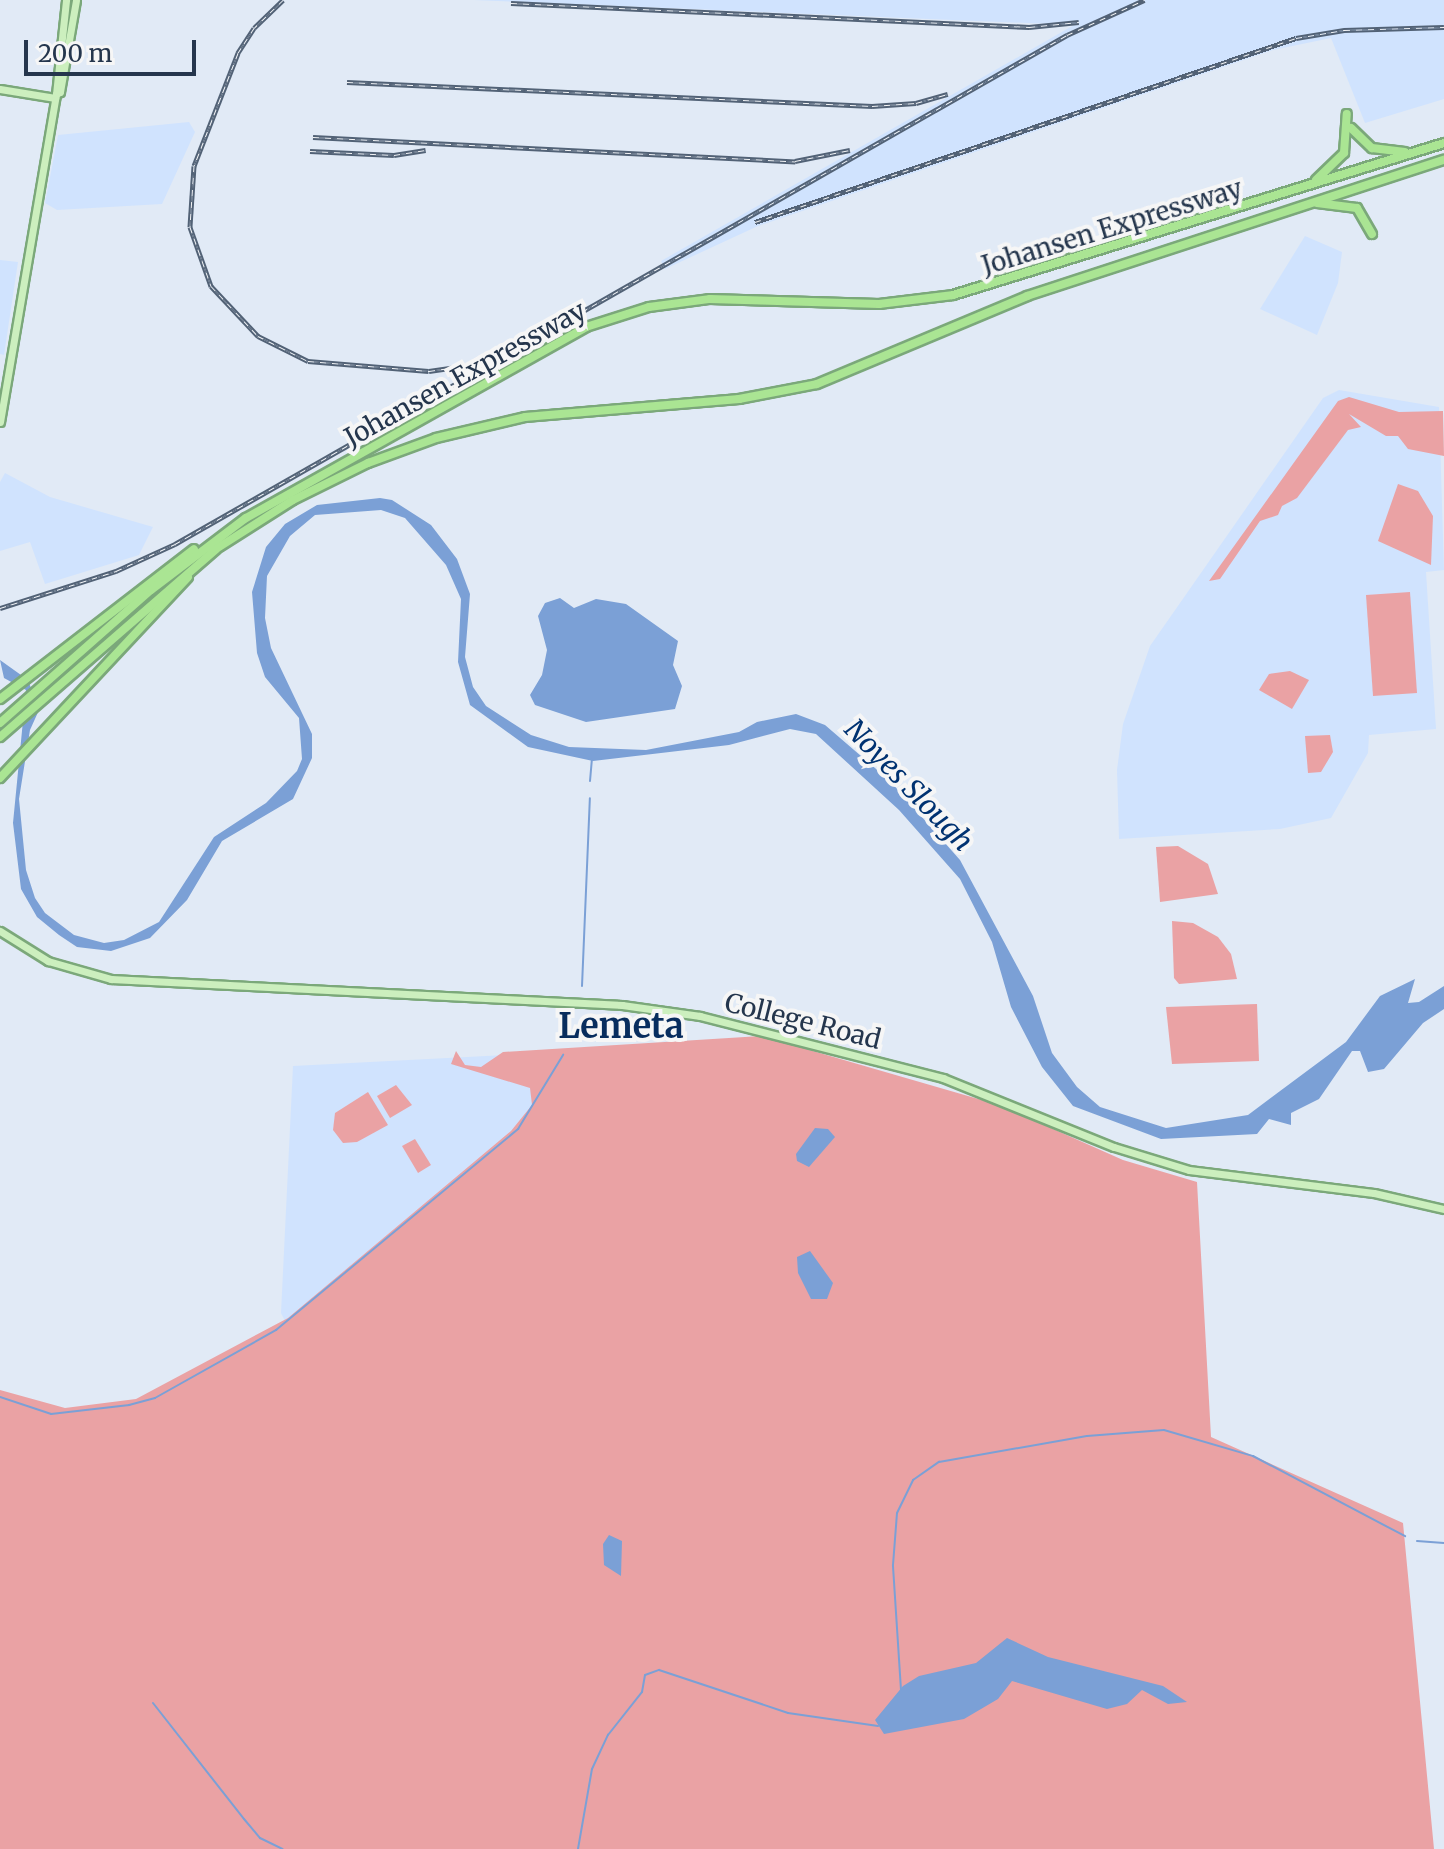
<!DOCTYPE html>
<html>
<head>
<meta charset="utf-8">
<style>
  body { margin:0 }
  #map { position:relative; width:1444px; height:1849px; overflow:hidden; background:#e1eaf6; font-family:Merriweather,serif }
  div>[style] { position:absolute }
  .built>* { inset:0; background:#d0e3fe }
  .green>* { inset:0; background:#eaa2a4 }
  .water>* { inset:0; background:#7ba0d6 }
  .stream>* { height:2px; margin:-1px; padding:0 1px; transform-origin:1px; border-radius:1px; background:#7ba0d6 }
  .roads { filter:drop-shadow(2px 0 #7ba87a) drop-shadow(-2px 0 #7ba87a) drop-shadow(0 2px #7ba87a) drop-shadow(0 -2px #7ba87a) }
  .major>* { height:7px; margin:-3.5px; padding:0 3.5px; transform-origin:3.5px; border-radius:3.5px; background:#ccefbe }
  .highway>* { height:8px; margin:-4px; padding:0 4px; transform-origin:4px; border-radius:4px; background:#aae593 }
  .rail>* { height:5px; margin-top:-2.5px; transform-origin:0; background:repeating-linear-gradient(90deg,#f6f6f6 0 6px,#526276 0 12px); box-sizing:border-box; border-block:2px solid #526276 }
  span { translate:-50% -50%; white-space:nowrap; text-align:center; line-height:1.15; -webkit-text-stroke:8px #f6f6f6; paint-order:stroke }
  .street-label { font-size:26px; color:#25364d }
  .water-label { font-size:28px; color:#003271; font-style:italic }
  .district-label { font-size:34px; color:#082d5e; font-weight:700 }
  .scale { position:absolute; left:24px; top:40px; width:172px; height:36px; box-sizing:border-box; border:4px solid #25364d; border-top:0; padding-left:10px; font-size:24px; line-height:28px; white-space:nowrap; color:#25364d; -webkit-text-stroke:6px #f6f6f6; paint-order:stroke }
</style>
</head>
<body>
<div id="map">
  <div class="built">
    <div style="clip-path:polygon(474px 0,1444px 0,1444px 99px,1365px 123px,1331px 38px,1273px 50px,758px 226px,665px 269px,661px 261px,1074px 25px)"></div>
    <div style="clip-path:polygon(189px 122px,195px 132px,162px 204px,57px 210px,45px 203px,58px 135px)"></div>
    <div style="clip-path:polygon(1305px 236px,1342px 252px,1338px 283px,1317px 335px,1260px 309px)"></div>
    <div style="clip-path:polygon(0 260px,18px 262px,4px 355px,0 354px)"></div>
    <div style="clip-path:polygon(1339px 390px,1439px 407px,1444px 570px,1426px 572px,1436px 729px,1369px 735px,1368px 753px,1331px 818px,1280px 829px,1119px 839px,1117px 770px,1123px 724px,1150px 646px,1323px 398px)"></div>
    <div style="clip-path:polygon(5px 473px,50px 497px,153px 527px,139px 555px,45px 584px,30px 542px,0 551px,0 482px)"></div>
    <div style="clip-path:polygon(564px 1052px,528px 1118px,286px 1323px,281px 1313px,293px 1066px)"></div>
  </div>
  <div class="green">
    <div style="clip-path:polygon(1349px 397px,1399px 412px,1443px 411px,1444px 456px,1408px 449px,1398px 436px,1386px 436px,1349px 414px,1361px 427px,1348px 430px,1297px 498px,1282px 506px,1278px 515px,1260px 521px,1220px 579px,1209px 581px,1338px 401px)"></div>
    <div style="clip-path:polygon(1398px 484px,1418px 491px,1433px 516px,1431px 565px,1378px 541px)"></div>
    <div style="clip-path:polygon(1410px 592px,1417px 693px,1373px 696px,1366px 595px)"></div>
    <div style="clip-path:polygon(1290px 671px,1309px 680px,1292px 709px,1259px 690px,1269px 674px)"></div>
    <div style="clip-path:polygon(1330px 735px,1333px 752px,1321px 772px,1308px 773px,1305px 736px)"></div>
    <div style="clip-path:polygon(1178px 846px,1208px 864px,1218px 894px,1160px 902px,1156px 847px)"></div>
    <div style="clip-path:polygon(1172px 921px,1193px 923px,1218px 937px,1231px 954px,1237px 979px,1179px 984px,1174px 978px)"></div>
    <div style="clip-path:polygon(1257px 1004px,1259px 1061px,1172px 1064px,1166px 1007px)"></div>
    <div style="clip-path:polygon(761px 1036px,999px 1105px,1123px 1160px,1197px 1182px,1211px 1437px,1403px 1523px,1434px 1849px,0 1849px,0 1390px,65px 1408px,136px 1399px,288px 1318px,511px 1131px,532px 1105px,530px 1088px,451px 1064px,456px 1051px,465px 1065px,481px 1067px,503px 1052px)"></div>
    <div style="clip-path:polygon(396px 1085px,412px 1105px,390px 1118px,377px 1096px)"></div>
    <div style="clip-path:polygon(368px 1092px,388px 1125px,357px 1142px,343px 1143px,333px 1130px,335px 1113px)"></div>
    <div style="clip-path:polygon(415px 1139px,431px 1165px,418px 1173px,402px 1146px)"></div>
  </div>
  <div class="water">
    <div style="clip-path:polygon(380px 498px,392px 500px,431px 525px,457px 559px,470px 594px,465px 657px,473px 687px,486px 706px,531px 735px,569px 747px,646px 750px,739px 732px,757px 722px,796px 714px,825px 725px,890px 781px,960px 860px,1033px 996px,1052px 1053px,1077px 1087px,1100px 1107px,1166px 1128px,1248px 1115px,1346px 1042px,1380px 996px,1415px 979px,1408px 1003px,1419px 1002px,1444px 986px,1444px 1009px,1423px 1023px,1384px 1069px,1368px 1072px,1360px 1051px,1352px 1051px,1319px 1099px,1291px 1113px,1291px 1125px,1269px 1119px,1257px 1134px,1161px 1139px,1073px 1106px,1042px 1067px,1011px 1007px,992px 942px,960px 879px,899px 810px,816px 734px,790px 729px,729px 745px,593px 761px,528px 747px,470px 705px,458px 662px,461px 599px,446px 565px,405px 518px,381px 510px,315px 515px,290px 536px,267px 576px,265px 618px,271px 648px,312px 734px,312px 758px,293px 799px,222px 841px,187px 900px,150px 938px,111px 951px,77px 947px,59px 935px,37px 917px,21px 889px,13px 823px,26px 690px,4px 678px,0 660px,28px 680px,39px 710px,30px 730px,19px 799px,26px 870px,35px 898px,45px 913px,74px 935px,104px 943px,124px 940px,159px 922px,214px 837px,266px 803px,297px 771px,302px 759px,299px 718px,265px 677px,257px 653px,252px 592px,266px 547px,285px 524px,317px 505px)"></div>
    <div style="clip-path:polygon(560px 598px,574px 608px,596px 599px,626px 604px,678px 641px,673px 665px,682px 686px,675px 709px,586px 722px,535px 705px,530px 695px,542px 675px,547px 650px,538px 616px,545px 603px)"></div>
    <div style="clip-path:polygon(815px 1128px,828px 1129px,835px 1137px,809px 1167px,797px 1161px,796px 1154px)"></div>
    <div style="clip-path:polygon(810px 1251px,833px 1283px,827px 1299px,811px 1299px,798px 1273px,797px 1257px)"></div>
    <div style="clip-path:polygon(609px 1535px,622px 1541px,621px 1576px,604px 1565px,603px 1544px)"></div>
    <div style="clip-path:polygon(1007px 1638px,1048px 1657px,1163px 1686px,1187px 1702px,1168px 1704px,1142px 1690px,1127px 1704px,1107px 1709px,1012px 1681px,998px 1699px,964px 1719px,884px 1734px,875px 1720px,903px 1686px,919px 1676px,976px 1663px)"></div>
  </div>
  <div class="stream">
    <div style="left:590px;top:781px;width:22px;rotate:-85deg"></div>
    <div style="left:582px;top:986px;width:188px;rotate:-87.6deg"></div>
    <div style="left:0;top:1397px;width:54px;rotate:18.4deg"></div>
    <div style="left:51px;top:1414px;width:79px;rotate:-6.6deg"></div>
    <div style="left:129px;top:1405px;width:27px;rotate:-15deg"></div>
    <div style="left:155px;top:1398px;width:139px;rotate:-29.3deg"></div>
    <div style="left:276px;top:1330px;width:315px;rotate:-39.7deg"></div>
    <div style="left:518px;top:1129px;width:87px;rotate:-58.7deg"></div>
    <div style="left:1417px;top:1541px;width:27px;rotate:4deg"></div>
    <div style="left:901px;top:1690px;width:125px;rotate:-93.7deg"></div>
    <div style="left:893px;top:1565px;width:52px;rotate:-85.6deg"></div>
    <div style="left:897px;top:1513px;width:37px;rotate:-64deg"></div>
    <div style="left:913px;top:1480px;width:32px;rotate:-35deg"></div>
    <div style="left:939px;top:1462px;width:150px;rotate:-10deg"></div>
    <div style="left:1087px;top:1436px;width:77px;rotate:-4.5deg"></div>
    <div style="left:1164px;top:1430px;width:93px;rotate:16.3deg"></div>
    <div style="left:1253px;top:1456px;width:172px;rotate:27.8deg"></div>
    <div style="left:153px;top:1703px;width:147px;rotate:51.9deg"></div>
    <div style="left:244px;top:1819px;width:25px;rotate:50deg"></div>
    <div style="left:260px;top:1838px;width:25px;rotate:26deg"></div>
    <div style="left:578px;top:1849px;width:81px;rotate:-80.1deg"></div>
    <div style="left:592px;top:1769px;width:38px;rotate:-65deg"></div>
    <div style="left:608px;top:1735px;width:55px;rotate:-51.7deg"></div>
    <div style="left:642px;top:1692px;width:17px;rotate:-80deg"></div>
    <div style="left:645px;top:1675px;width:15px;rotate:-20deg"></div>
    <div style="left:659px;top:1670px;width:136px;rotate:18.4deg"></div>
    <div style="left:788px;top:1713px;width:91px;rotate:8.2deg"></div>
  </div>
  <div class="roads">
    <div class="major">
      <div style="left:0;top:89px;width:56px;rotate:9.3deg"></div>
      <div style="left:56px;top:94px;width:4px;rotate:-27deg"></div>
      <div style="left:60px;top:92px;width:93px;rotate:-80.1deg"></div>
      <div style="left:0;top:422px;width:333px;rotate:-80.3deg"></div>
      <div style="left:56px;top:94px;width:95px;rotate:-83.9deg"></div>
      <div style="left:0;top:931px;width:57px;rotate:32deg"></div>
      <div style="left:48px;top:961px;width:66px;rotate:15.9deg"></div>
      <div style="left:111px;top:979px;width:512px;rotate:2.91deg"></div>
      <div style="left:622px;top:1005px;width:79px;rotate:8deg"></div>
      <div style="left:700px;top:1016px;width:251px;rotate:14.3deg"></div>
      <div style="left:943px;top:1078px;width:184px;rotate:22deg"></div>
      <div style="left:1114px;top:1147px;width:78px;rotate:17deg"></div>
      <div style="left:1189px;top:1170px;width:186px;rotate:7.1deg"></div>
      <div style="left:1374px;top:1193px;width:72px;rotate:12.9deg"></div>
    </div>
    <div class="highway">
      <div style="left:1351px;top:128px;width:29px;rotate:44deg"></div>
      <div style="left:1372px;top:148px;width:33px;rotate:7deg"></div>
      <div style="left:1316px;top:180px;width:39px;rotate:-44deg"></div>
      <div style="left:1344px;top:153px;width:39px;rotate:-86deg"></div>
      <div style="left:1317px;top:203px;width:40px;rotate:7.1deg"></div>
      <div style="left:1357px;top:208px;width:30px;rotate:60deg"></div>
      <div style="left:0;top:699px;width:245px;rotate:-37.7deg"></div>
      <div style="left:0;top:723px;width:201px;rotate:-41.4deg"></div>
      <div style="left:151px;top:590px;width:119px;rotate:-37.2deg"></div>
      <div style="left:246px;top:518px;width:390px;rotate:-29.3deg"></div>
      <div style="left:586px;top:327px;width:66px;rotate:-17.6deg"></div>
      <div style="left:649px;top:307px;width:62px;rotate:-7.5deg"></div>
      <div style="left:710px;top:299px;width:169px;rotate:1.7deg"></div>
      <div style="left:879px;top:304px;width:75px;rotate:-6.9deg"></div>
      <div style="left:953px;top:295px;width:514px;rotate:-17.2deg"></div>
      <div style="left:0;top:737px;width:286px;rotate:-41deg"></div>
      <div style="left:216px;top:549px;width:91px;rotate:-32.5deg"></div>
      <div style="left:293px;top:500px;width:84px;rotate:-26.3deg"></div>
      <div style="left:368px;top:463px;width:72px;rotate:-20.2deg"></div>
      <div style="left:436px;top:438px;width:91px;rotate:-13.3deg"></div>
      <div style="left:525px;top:417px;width:215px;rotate:-4.8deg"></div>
      <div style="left:739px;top:399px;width:79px;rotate:-10.9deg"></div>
      <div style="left:817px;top:384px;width:228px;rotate:-22.7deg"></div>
      <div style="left:1027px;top:296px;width:439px;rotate:-18.1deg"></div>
      <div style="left:0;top:778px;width:275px;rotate:-46.9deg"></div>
    </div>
  </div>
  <div class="rail">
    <div style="left:283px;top:0;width:40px;rotate:136deg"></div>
    <div style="left:254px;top:28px;width:30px;rotate:123deg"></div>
    <div style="left:238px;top:53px;width:121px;rotate:111.3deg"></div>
    <div style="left:194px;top:166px;width:61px;rotate:93.8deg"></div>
    <div style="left:190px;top:227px;width:63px;rotate:70.4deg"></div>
    <div style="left:211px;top:286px;width:69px;rotate:46.8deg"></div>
    <div style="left:258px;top:336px;width:56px;rotate:26.6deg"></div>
    <div style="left:308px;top:361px;width:121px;rotate:4.7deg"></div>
    <div style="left:429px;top:371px;width:49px;rotate:-8.3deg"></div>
    <div style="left:511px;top:3px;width:519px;rotate:2.65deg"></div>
    <div style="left:1029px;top:27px;width:50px;rotate:-5.7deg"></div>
    <div style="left:347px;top:82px;width:526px;rotate:2.62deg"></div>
    <div style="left:872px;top:106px;width:44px;rotate:-3.9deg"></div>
    <div style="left:916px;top:103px;width:33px;rotate:-16deg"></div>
    <div style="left:313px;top:137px;width:483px;rotate:2.9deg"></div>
    <div style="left:795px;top:161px;width:56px;rotate:-11.3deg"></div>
    <div style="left:310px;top:151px;width:84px;rotate:2.7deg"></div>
    <div style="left:394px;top:155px;width:32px;rotate:-9deg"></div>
    <div style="left:755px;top:222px;width:571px;rotate:-18.78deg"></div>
    <div style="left:1296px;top:38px;width:49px;rotate:-9.5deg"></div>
    <div style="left:1344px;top:30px;width:100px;rotate:-1.7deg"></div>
    <div style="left:0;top:608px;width:122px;rotate:-17.7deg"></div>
    <div style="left:116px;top:571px;width:65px;rotate:-24.6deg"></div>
    <div style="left:175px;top:544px;width:1027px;rotate:-29.71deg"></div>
    <div style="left:1067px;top:35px;width:85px;rotate:-24.4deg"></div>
  </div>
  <div class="street-label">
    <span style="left:1112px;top:227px;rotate:-17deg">Johansen Expressway</span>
    <span style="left:465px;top:374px;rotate:-29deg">Johansen Expressway</span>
    <span style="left:803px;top:1021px;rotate:14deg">College Road</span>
  </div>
  <div class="water-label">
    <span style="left:909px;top:785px;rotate:46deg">Noyes Slough</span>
  </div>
  <div class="district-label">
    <span style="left:621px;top:1027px">Lemeta</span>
  </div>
  <div class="scale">200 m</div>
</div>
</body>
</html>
